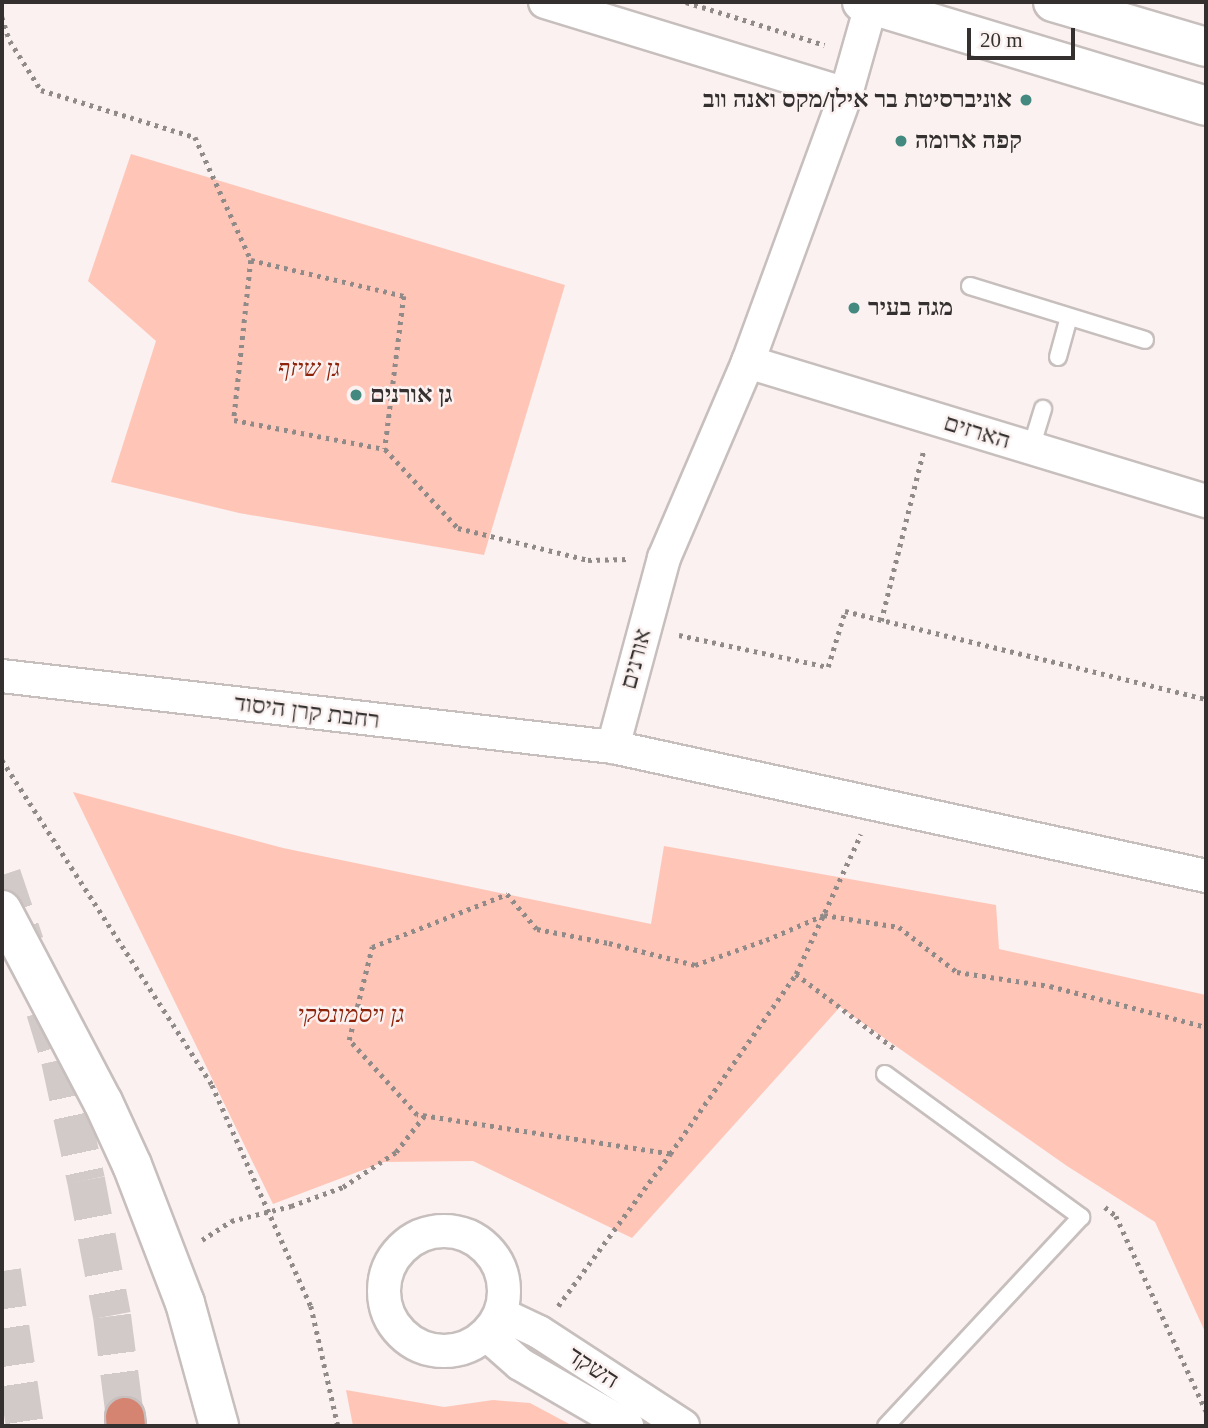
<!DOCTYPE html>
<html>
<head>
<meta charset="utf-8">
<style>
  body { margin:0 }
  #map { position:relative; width:1208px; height:1428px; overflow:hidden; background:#faf1f0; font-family:"Times New Roman",Heebo,serif }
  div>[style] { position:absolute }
  .green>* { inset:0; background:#ffc6b8 }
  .highway-tunnel>* { height:38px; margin-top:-19px; transform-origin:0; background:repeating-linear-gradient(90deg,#d2cac9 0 38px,transparent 0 57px) }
  .path>* { height:4.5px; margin-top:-2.25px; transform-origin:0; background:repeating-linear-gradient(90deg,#908a89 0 3.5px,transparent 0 8.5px) }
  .roads { filter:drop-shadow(2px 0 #c7bfbd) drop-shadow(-2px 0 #c7bfbd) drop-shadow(0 2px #c7bfbd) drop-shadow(0 -2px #c7bfbd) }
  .lane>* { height:16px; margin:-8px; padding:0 8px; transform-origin:8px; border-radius:8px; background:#fff }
  .street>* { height:32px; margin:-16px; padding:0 16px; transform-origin:16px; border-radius:16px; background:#fff }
  .street>.ring { margin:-16px; padding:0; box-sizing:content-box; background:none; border:32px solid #fff; border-radius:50% }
  .secondary>* { height:38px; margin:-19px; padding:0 19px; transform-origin:19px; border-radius:19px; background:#fff }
  .highway>* { height:38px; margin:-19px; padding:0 19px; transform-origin:19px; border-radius:19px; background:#d68472 }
  .dots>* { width:19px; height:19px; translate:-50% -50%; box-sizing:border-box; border:4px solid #faf1f0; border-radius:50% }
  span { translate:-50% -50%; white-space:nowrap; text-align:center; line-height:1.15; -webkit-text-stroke:5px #faf1f0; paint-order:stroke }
  .poi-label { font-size:24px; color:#33302f; font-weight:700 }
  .right { translate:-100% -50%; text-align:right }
  .left { translate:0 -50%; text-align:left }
  .park-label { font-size:24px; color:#8d230b; font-style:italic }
  .street-label { font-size:24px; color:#33302f }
  .frame { position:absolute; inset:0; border:4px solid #33302f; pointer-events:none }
  .scale { position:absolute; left:967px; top:28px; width:108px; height:32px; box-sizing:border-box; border:4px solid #33302f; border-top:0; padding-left:9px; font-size:21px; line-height:24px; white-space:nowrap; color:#33302f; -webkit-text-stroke:5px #faf1f0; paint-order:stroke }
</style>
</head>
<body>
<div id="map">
  <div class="green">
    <div style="clip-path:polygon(131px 154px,565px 285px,484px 555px,239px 513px,111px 482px,156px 341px,88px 281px)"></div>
    <div style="clip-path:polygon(73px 792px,283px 848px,651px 924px,664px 846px,996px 905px,999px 949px,1206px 995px,1206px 1334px,1155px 1222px,1067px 1166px,840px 1007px,632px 1238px,473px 1161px,384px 1162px,273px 1204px)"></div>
    <div style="clip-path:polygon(346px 1390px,444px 1407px,493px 1400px,530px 1403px,573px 1426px,353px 1426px)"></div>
  </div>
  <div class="highway-tunnel">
    <div style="left:2px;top:875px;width:72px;rotate:71.3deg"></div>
    <div style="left:45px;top:1011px;width:51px;rotate:73deg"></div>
    <div style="left:60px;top:1060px;width:123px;rotate:77.8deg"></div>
    <div style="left:86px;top:1180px;width:138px;rotate:79.2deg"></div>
    <div style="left:112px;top:1316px;width:102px;rotate:82.7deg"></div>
    <div style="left:2px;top:1271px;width:157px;rotate:81.6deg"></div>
  </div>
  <div class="path">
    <div style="left:686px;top:2px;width:145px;rotate:17.2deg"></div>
    <div style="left:2px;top:17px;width:25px;rotate:72deg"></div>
    <div style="left:10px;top:41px;width:58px;rotate:57.7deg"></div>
    <div style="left:41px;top:90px;width:161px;rotate:17deg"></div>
    <div style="left:195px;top:137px;width:135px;rotate:65.5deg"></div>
    <div style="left:251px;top:260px;width:161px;rotate:96.1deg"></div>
    <div style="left:234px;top:420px;width:154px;rotate:10.9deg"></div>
    <div style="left:251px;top:260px;width:157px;rotate:13.2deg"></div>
    <div style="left:404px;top:296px;width:154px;rotate:97.1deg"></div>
    <div style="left:385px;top:449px;width:108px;rotate:47.3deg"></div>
    <div style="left:458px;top:528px;width:134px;rotate:13.8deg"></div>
    <div style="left:588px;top:560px;width:41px;rotate:-1.4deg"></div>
    <div style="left:881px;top:621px;width:178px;rotate:-76deg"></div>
    <div style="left:679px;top:635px;width:152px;rotate:12.1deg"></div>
    <div style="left:828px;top:667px;width:59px;rotate:-73.1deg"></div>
    <div style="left:845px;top:611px;width:372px;rotate:13.7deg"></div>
    <div style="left:2px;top:760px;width:387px;rotate:57.1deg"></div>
    <div style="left:212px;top:1085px;width:242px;rotate:65.9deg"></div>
    <div style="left:311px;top:1306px;width:123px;rotate:77.3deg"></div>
    <div style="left:796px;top:974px;width:154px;rotate:-65.1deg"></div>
    <div style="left:670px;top:1154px;width:220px;rotate:-55deg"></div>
    <div style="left:796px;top:974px;width:123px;rotate:37.1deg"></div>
    <div style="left:1105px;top:1207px;width:14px;rotate:39deg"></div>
    <div style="left:1116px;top:1216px;width:215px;rotate:65.2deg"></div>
    <div style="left:202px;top:1240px;width:35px;rotate:-33deg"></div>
    <div style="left:231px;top:1221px;width:62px;rotate:-14deg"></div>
    <div style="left:291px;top:1206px;width:55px;rotate:-20.1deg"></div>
    <div style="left:343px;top:1187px;width:64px;rotate:-33.4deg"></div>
    <div style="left:396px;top:1152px;width:46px;rotate:-52.1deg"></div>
    <div style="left:558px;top:1306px;width:189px;rotate:-53.6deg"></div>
    <div style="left:670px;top:1154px;width:256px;rotate:-171.2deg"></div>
    <div style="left:417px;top:1115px;width:101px;rotate:-132.2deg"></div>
    <div style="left:349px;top:1040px;width:96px;rotate:-76.1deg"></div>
    <div style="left:372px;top:947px;width:145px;rotate:-21.4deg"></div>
    <div style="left:507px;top:894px;width:46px;rotate:49.4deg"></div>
    <div style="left:537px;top:929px;width:73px;rotate:11deg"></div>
    <div style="left:609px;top:943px;width:89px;rotate:14.3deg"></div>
    <div style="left:695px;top:965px;width:75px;rotate:-19.4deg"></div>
    <div style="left:766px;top:940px;width:63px;rotate:-23.3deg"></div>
    <div style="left:824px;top:915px;width:76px;rotate:9.1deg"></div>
    <div style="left:899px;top:927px;width:73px;rotate:37.8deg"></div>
    <div style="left:957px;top:972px;width:94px;rotate:8.6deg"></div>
    <div style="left:1050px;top:986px;width:161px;rotate:14.7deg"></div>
  </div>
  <div class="roads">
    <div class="lane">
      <div style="left:970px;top:286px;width:183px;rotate:17.1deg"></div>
      <div style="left:1058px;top:357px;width:41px;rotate:-74.6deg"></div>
      <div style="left:1031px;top:448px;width:41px;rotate:-72.9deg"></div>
      <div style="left:885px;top:1074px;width:243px;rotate:36.1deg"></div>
      <div style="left:1081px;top:1217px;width:286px;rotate:133deg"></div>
    </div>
    <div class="street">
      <div style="left:545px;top:2px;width:315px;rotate:17deg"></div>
      <div style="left:872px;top:2px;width:96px;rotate:105.8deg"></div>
      <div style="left:846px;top:94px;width:285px;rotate:110.1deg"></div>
      <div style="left:748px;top:362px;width:213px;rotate:113.2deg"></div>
      <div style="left:664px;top:558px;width:196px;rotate:105.1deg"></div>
      <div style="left:613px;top:747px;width:607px;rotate:12.27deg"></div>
      <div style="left:748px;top:362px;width:479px;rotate:16.9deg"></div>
      <div style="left:2px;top:676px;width:615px;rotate:6.63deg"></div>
      <div class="ring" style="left:384px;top:1231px;width:88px;height:88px"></div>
      <div style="left:501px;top:1314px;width:42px;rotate:25.3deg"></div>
      <div style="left:539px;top:1332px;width:172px;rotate:33.1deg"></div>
      <div style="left:486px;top:1334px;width:45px;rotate:41.4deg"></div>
      <div style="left:520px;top:1364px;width:124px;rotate:30.1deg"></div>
    </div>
    <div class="secondary">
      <div style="left:862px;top:2px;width:359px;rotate:16.8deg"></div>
      <div style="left:1053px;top:2px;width:159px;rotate:16.4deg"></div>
      <div style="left:2px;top:910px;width:217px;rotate:62.3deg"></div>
      <div style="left:103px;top:1102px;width:69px;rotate:65.3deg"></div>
      <div style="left:132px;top:1165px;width:148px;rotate:69deg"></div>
      <div style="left:185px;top:1303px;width:128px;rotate:74.5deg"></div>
    </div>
    <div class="highway">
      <div style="left:125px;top:1417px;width:9px;rotate:84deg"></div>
    </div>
  </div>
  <div class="dots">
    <div style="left:1026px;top:100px;background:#44897f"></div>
    <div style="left:901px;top:141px;background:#44897f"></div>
    <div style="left:854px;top:308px;background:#44897f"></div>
    <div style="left:356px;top:395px;background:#44897f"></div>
  </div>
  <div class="poi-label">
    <span class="right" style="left:1012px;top:100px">אוניברסיטת בר אילן/מקס ואנה ווב</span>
    <span class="left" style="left:915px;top:141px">קפה ארומה</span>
    <span class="left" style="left:868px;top:308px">מגה בעיר</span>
    <span class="left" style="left:370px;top:395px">גן אורנים</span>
  </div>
  <div class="park-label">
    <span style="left:309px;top:369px">גן שיזף</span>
    <span style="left:351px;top:1015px">גן ויסמונסקי</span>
  </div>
  <div class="street-label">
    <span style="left:977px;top:432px;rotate:17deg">הארזים</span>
    <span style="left:636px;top:659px;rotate:-75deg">אורנים</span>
    <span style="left:307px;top:712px;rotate:7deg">רחבת קרן היסוד</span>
    <span style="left:593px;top:1368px;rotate:33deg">השקד</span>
  </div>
  <div class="frame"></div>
  <div class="scale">20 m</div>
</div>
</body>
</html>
